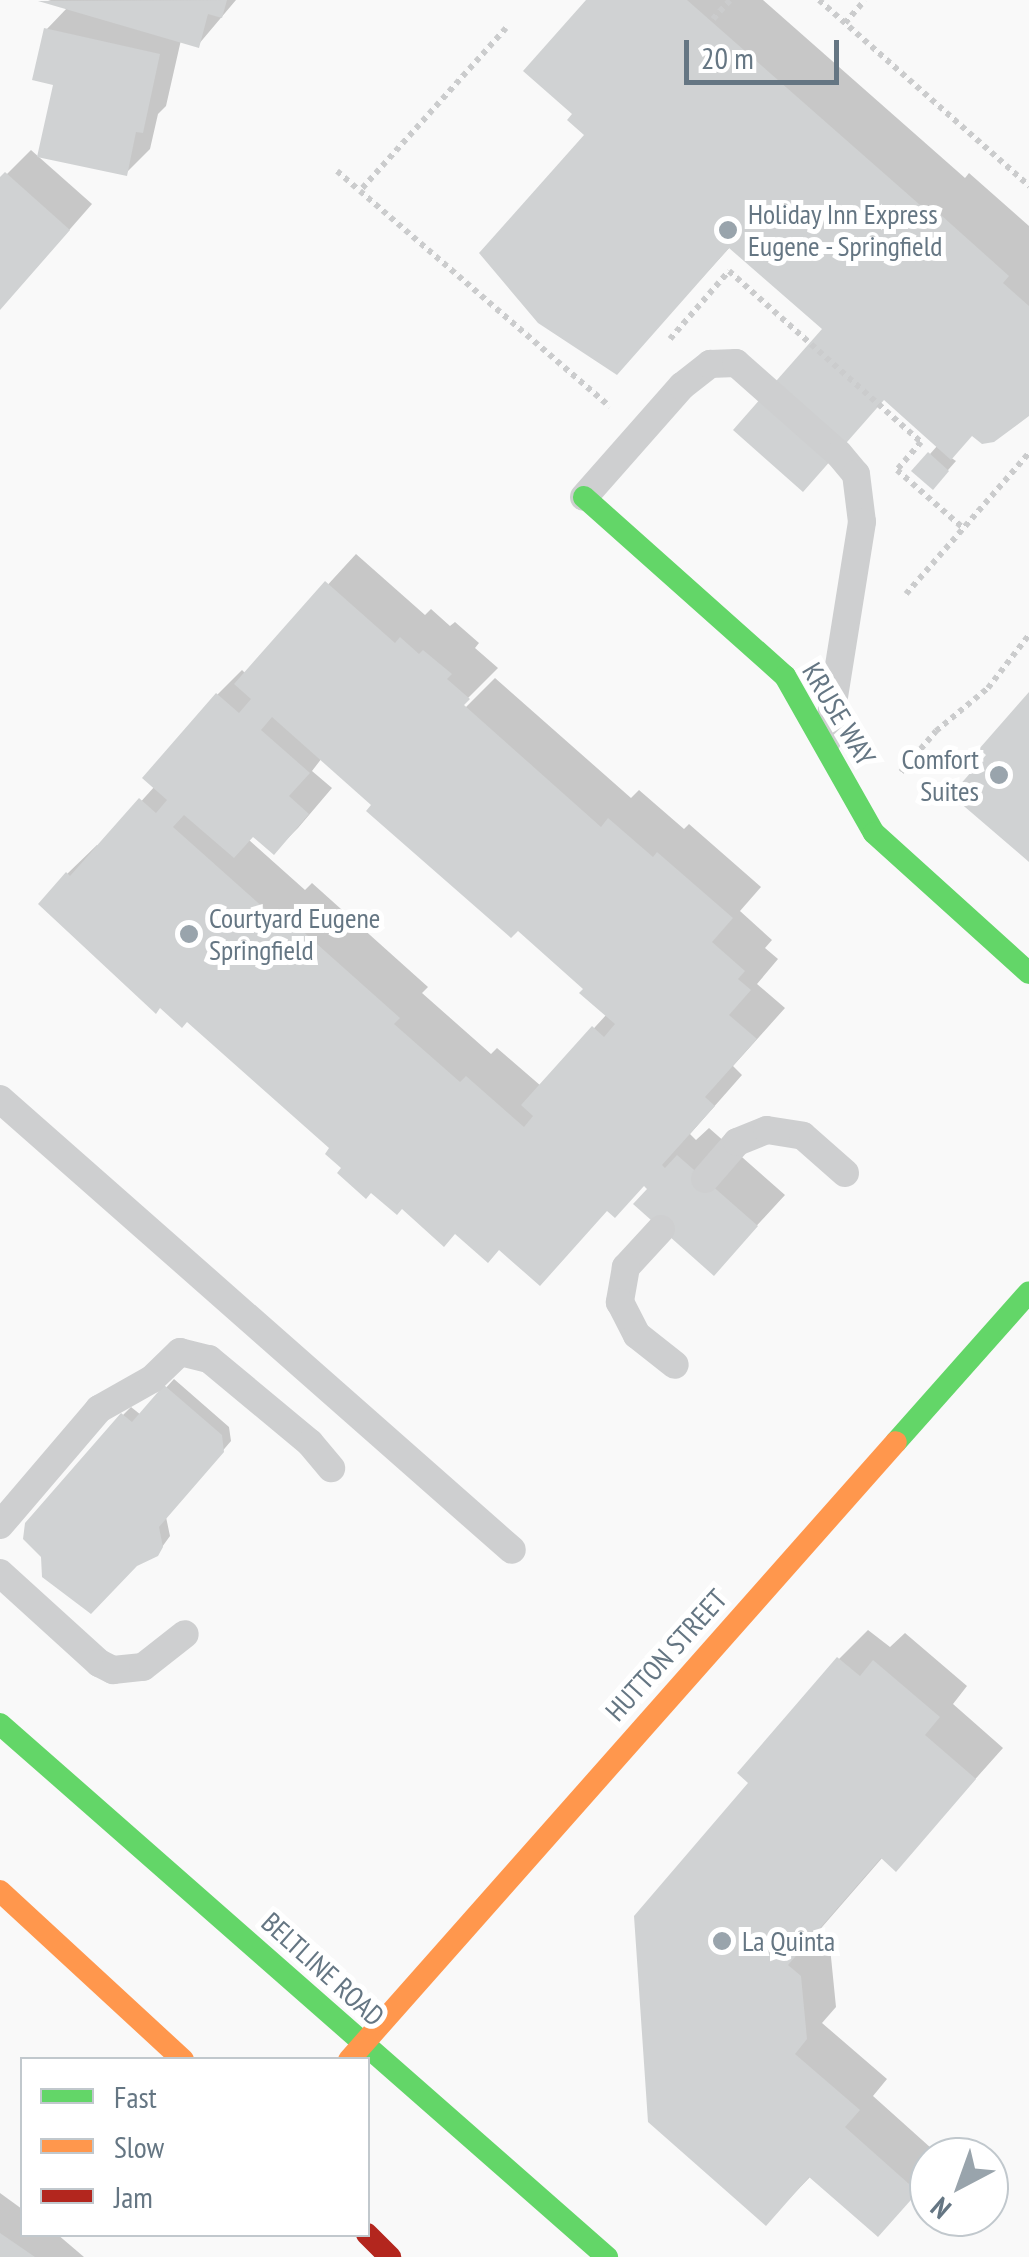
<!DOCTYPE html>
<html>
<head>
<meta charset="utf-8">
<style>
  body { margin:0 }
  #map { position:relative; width:1029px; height:2257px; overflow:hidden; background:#f9f9f9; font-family:"PT Sans Narrow",sans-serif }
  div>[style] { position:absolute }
  .shadow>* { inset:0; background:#0003 }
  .building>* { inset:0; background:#d0d2d3 }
  .path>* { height:6px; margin-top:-3px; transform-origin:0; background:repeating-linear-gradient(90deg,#cbcccd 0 5px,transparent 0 10px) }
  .lane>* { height:28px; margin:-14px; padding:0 14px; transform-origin:14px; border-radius:14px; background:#cecfd0 }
  .fast>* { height:22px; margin:-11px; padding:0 11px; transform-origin:11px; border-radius:11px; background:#63d668 }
  .slow>* { height:22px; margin:-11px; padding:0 11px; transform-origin:11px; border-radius:11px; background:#ff974d }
  .jam>* { height:22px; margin:-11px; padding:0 11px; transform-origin:11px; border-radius:11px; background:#b3261e }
  .dots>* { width:28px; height:28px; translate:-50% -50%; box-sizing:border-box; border:5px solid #fff; border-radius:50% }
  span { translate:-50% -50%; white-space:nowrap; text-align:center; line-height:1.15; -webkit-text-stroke:10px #fff; paint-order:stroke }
  .poi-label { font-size:28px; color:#657683 }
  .left { translate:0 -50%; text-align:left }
  .right { translate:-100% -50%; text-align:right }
  .street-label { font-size:28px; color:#657683 }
  .legend { position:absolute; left:20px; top:2057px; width:350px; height:180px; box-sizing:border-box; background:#fff; border:2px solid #c1c8cd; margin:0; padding:12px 18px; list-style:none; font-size:30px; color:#657683 }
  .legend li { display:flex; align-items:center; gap:20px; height:50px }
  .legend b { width:50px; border:2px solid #c1c8cd }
  .north { position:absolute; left:909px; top:2137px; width:100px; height:100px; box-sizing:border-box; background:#fff; border:2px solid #c1c8cd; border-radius:50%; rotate:221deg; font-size:28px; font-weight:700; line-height:40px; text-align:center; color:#657683 }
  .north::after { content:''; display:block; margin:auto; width:35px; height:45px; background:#99a4ac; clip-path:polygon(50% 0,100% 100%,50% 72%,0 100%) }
  .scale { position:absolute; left:684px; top:40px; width:155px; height:45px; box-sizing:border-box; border:5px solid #657683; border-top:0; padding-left:12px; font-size:30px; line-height:35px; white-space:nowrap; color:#657683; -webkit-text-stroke:8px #fff; paint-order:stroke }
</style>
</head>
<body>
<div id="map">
  <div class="shadow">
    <div style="clip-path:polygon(236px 0,198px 45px,181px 40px,166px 106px,158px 114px,150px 149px,126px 173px,56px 83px,46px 30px,68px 7px,48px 0)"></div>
    <div style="clip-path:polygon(589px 0,763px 0,965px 178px,969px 173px,1029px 226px,1029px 413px,973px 434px,950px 457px,956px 461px,941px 478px,930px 454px,938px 445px,884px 398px,825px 329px,731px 246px,617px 371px,587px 135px,575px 114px)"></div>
    <div style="clip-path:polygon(31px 150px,92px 204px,0 309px,0 181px)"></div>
    <div style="clip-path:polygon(evenodd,356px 554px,425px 615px,431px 609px,450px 626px,455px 622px,479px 643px,475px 648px,498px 668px,460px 706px,463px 710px,495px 678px,631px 798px,639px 790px,684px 829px,689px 824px,761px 887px,740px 911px,772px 940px,765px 948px,778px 959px,757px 984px,785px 1008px,733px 1066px,742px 1075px,690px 1134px,696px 1140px,709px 1128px,785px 1195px,714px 1272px,645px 1184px,608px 1209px,500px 1248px,402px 1206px,345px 1168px,333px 1148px,67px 874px,97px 845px,100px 847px,155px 786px,145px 778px,218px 694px,242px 670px,246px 674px,356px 554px,322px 758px,586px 988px,607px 1014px,541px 1086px,497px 1048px,491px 1054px,422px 993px,428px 987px,312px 883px,305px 890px,249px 840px,254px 835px,274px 852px,298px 828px,332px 788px,312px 771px,322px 758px)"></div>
    <div style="clip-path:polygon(174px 1379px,229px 1427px,231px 1441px,166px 1517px,170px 1536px,157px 1554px,123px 1415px,131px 1407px,141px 1415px)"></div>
    <div style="clip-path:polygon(868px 1630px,890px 1647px,905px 1633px,967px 1686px,953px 1704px,1003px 1748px,896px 1868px,883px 1857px,816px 1934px,830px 1947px,836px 2007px,822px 2023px,887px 2079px,873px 2096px,941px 2157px,929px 2157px,929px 2179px,878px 2234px,811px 2176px,766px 2223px,751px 1782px,839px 1659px)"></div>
    <div style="clip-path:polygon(0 2193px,22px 2209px,22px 2234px,57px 2234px,84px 2257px,0 2257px)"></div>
  </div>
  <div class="building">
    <div style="clip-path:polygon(227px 0,222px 18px,208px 14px,199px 48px,38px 1px)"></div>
    <div style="clip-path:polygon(586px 0,687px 0,928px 212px,932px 207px,1009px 276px,1003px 283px,1029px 306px,1029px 416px,994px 442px,982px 444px,972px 436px,951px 460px,884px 400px,803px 492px,733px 430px,822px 329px,729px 248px,617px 375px,538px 323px,479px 253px,584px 135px,567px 120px,572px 114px,523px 71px)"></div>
    <div style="clip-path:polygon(44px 28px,160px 54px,143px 133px,136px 132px,127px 176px,37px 157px,53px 85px,32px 80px)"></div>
    <div style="clip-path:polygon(5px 172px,70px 230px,0 310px,0 177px)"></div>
    <div style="clip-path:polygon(928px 452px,949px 471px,933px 490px,911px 471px)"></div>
    <div style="clip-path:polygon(evenodd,325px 581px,395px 643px,400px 637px,419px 654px,423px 650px,452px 674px,447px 679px,470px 699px,464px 705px,601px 827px,608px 818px,653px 857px,657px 852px,733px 918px,712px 942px,745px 971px,738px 979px,751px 990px,729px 1015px,757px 1039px,705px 1097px,715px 1106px,662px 1165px,665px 1168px,677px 1155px,758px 1226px,714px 1276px,633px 1204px,647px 1189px,644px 1186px,615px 1218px,607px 1211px,540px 1286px,499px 1250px,488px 1263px,455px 1234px,444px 1247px,402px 1209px,397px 1215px,371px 1193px,366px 1199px,337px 1173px,341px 1168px,325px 1154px,329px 1148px,187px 1022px,182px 1028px,160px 1008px,156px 1014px,38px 904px,66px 872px,70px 876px,139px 798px,156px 813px,167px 800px,142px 778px,216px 693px,239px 713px,251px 699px,234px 684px,325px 581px,272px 717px,371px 805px,366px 811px,511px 938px,518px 931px,583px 989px,579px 993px,615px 1024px,604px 1037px,592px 1026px,521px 1105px,533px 1116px,524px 1127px,466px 1076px,460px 1082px,394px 1024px,400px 1018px,280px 911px,275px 918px,173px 827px,184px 815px,234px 858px,253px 837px,274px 855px,309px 814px,289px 796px,310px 773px,261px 730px,272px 717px)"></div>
    <div style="clip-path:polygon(1029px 692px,1029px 862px,951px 795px,986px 755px,979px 749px)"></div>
    <div style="clip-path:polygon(164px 1385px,222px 1435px,224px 1452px,159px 1527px,163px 1547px,158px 1556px,137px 1566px,91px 1614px,42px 1577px,41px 1557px,23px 1539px,25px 1523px,121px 1413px,132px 1422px)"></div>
    <div style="clip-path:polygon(837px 1657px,860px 1676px,873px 1660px,940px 1717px,925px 1735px,976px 1779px,896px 1872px,881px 1858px,788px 1965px,801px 1976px,807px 2039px,795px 2054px,860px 2110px,845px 2127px,918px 2192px,878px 2237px,809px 2177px,766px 2226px,648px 2122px,634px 1916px,748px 1783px,737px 1773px)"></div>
    <div style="clip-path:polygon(0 2233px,35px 2257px,0 2257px)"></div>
  </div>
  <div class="path">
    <div style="left:819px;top:0;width:281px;rotate:41.5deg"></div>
    <div style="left:713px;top:19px;width:25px;rotate:-48deg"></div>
    <div style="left:845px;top:23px;width:30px;rotate:-49deg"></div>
    <div style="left:506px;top:28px;width:219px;rotate:131.9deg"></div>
    <div style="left:360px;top:191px;width:330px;rotate:40.8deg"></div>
    <div style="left:337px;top:171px;width:30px;rotate:41deg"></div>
    <div style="left:670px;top:339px;width:90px;rotate:-49.1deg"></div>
    <div style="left:729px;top:271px;width:257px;rotate:41.7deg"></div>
    <div style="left:921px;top:442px;width:37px;rotate:131deg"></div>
    <div style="left:897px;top:470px;width:88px;rotate:41.3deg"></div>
    <div style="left:906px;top:594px;width:187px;rotate:-48.9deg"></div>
    <div style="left:901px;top:772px;width:54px;rotate:-49.5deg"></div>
    <div style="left:936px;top:731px;width:67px;rotate:-39.6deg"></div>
    <div style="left:988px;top:688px;width:67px;rotate:-52.3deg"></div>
  </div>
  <div class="lane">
    <div style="left:584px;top:497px;width:148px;rotate:-48.6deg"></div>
    <div style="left:682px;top:386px;width:36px;rotate:-38deg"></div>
    <div style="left:710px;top:364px;width:26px;rotate:-2deg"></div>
    <div style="left:736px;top:363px;width:137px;rotate:41.5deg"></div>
    <div style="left:839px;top:454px;width:26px;rotate:50deg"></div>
    <div style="left:856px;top:474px;width:48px;rotate:82.9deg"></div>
    <div style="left:862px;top:522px;width:222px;rotate:99.1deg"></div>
    <div style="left:0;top:1099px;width:682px;rotate:41.38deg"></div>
    <div style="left:705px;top:1179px;width:49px;rotate:-49.1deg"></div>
    <div style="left:737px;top:1142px;width:32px;rotate:-22deg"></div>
    <div style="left:767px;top:1130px;width:36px;rotate:9deg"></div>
    <div style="left:803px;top:1136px;width:56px;rotate:41.4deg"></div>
    <div style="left:661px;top:1229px;width:52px;rotate:132.6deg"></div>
    <div style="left:626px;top:1267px;width:36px;rotate:100deg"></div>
    <div style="left:620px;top:1302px;width:37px;rotate:63deg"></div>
    <div style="left:637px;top:1335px;width:48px;rotate:38.3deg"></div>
    <div style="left:0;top:1525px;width:153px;rotate:-49.5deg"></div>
    <div style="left:99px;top:1409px;width:61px;rotate:-29.5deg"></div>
    <div style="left:152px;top:1379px;width:39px;rotate:-44deg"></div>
    <div style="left:180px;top:1352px;width:30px;rotate:14deg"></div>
    <div style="left:209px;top:1359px;width:131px;rotate:39.7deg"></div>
    <div style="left:310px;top:1443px;width:33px;rotate:50deg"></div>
    <div style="left:0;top:1573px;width:134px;rotate:42.3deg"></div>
    <div style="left:99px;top:1663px;width:16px;rotate:27deg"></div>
    <div style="left:113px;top:1670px;width:30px;rotate:-6deg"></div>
    <div style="left:143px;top:1667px;width:53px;rotate:-38.2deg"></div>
  </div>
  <div class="fast">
    <div style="left:584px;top:497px;width:269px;rotate:41.7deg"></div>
    <div style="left:785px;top:676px;width:180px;rotate:60.5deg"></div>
    <div style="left:874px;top:833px;width:209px;rotate:42.1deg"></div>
    <div style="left:896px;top:1442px;width:200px;rotate:-48.4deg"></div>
    <div style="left:0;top:1724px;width:808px;rotate:41.29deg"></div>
  </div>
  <div class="slow">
    <div style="left:0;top:1891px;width:249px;rotate:42.7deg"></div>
    <div style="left:349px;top:2060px;width:825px;rotate:-48.49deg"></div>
  </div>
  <div class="jam">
    <div style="left:367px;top:2234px;width:33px;rotate:45deg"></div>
  </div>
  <div class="dots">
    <div style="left:728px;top:230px;background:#99a4ac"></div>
    <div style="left:999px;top:775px;background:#99a4ac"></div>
    <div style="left:189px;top:934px;background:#99a4ac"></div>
    <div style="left:722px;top:1941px;background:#99a4ac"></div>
  </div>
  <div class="poi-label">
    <span class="left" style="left:748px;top:230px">Holiday Inn Express<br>Eugene - Springfield</span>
    <span class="right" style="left:979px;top:775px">Comfort<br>Suites</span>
    <span class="left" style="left:209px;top:934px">Courtyard Eugene<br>Springfield</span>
    <span class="left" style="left:742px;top:1941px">La Quinta</span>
  </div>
  <div class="street-label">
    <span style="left:839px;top:714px;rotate:59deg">KRUSE WAY</span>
    <span style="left:666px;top:1655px;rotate:-48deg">HUTTON STREET</span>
    <span style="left:323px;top:1969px;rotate:42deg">BELTLINE ROAD</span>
  </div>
  <ul class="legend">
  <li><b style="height:12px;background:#63d668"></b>Fast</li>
  <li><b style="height:12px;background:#ff974d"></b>Slow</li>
  <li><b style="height:12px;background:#b3261e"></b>Jam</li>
  </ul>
  <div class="north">N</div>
  <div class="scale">20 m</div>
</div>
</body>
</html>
